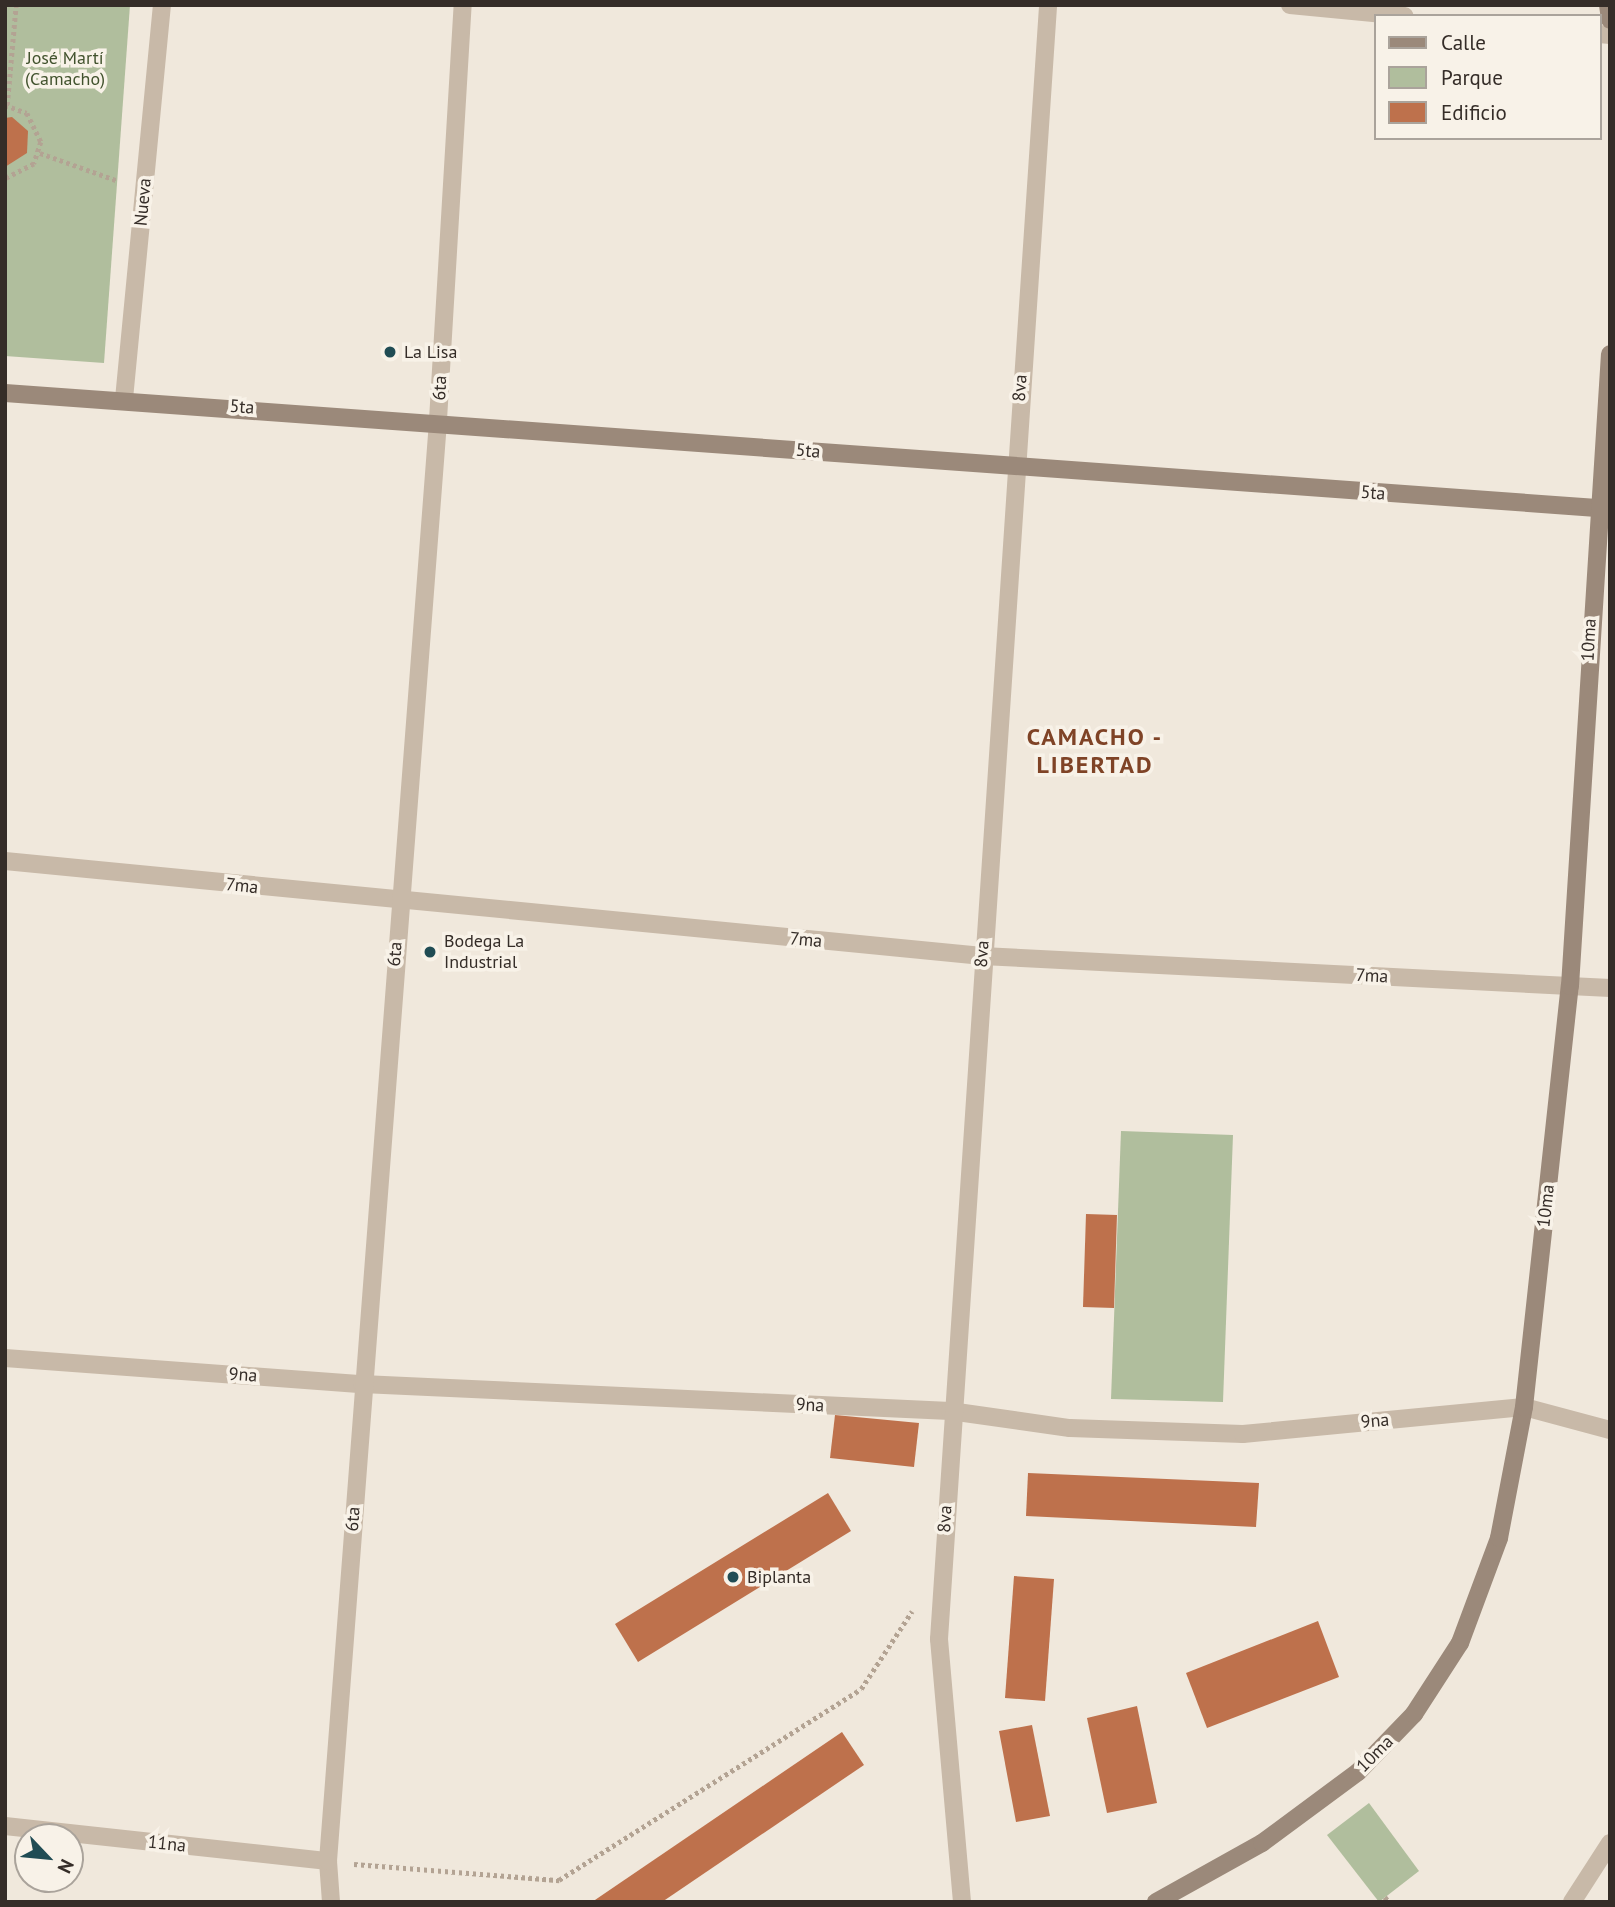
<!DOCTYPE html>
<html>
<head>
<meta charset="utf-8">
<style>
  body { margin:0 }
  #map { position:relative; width:1615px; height:1907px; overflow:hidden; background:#f0e8dc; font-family:"PT Sans",sans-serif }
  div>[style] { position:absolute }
  .green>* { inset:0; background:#b0be9d }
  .building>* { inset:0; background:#be714c }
  .path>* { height:4.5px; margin-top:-2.25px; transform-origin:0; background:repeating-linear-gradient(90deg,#b3a393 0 3.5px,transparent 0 7px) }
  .street>* { height:18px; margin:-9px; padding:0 9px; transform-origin:9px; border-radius:9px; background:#c8b9a8 }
  .secondary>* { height:18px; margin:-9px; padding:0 9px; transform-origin:9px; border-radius:9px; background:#9b897a }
  .dots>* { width:19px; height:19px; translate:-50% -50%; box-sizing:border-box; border:4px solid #f8f2e8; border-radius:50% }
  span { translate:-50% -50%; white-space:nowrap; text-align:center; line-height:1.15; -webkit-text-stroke:7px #f8f2e8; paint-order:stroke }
  .park-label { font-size:18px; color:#41522d }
  .street-label { font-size:18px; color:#352d28 }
  .poi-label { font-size:18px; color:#352d28 }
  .left { translate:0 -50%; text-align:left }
  .district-label { font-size:24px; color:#7f4326; font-weight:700; letter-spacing:2px }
  .frame { position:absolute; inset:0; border:7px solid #352d28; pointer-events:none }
  .legend { position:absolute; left:1374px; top:14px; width:228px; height:126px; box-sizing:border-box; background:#f8f2e8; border:2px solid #aaa39b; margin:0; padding:9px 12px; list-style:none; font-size:21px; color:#352d28 }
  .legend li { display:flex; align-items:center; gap:14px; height:35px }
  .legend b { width:35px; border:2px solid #aaa39b }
  .north { position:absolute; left:14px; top:1823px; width:70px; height:70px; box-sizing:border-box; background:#f8f2e8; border:2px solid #aaa39b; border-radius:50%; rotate:116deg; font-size:19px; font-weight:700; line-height:28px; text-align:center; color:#352d28 }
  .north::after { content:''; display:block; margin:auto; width:24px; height:32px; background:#204c54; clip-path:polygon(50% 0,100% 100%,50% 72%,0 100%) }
</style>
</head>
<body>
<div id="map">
  <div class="green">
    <div style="clip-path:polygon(5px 5px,130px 5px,104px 363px,5px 356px)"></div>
    <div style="clip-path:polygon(1121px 1131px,1233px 1135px,1223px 1402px,1111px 1399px)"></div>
    <div style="clip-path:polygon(1369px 1803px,1419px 1871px,1379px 1902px,1327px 1835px)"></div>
  </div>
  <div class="building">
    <div style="clip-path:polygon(12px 117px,28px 131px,27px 153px,5px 167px,5px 118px)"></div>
    <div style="clip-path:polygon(1086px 1214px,1117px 1215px,1114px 1308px,1083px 1307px)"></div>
    <div style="clip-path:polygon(835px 1415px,919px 1423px,914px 1467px,830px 1458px)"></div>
    <div style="clip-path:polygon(1028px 1473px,1259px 1483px,1256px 1527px,1026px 1516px)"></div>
    <div style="clip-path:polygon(828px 1493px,851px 1531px,638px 1662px,615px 1624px)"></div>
    <div style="clip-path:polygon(1014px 1576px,1054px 1579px,1045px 1701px,1005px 1698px)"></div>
    <div style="clip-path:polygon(1318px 1621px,1339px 1677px,1207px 1728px,1186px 1673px)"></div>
    <div style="clip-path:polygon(1137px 1706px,1157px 1803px,1107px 1813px,1087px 1718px)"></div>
    <div style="clip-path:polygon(1032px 1725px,1050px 1816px,1016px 1822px,999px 1731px)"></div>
    <div style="clip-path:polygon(842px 1732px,864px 1765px,662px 1902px,592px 1902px)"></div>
  </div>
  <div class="path">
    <div style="left:5px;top:105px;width:23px;rotate:20deg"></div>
    <div style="left:27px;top:113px;width:32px;rotate:64deg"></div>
    <div style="left:41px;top:142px;width:23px;rotate:108deg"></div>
    <div style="left:34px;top:164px;width:33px;rotate:153deg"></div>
    <div style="left:7px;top:105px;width:100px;rotate:-84.9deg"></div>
    <div style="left:40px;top:153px;width:83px;rotate:19.7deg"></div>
    <div style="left:354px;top:1864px;width:206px;rotate:4.5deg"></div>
    <div style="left:559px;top:1880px;width:357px;rotate:-32.3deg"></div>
    <div style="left:861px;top:1689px;width:93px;rotate:-56.8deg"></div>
    <div style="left:1385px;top:1897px;width:6px;rotate:51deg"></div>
  </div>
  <div class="street">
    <div style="left:1290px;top:5px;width:115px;rotate:5.5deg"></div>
    <div style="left:1599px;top:34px;width:11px;rotate:5deg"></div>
    <div style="left:124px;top:399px;width:396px;rotate:-84.5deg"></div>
    <div style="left:5px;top:861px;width:982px;rotate:5.55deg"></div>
    <div style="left:982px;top:956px;width:629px;rotate:2.92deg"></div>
    <div style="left:5px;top:1358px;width:358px;rotate:4.2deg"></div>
    <div style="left:362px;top:1384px;width:589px;rotate:2.63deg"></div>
    <div style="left:950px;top:1411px;width:121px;rotate:8.1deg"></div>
    <div style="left:1070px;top:1428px;width:173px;rotate:2deg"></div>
    <div style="left:1243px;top:1434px;width:282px;rotate:-5.5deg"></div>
    <div style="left:1524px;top:1407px;width:89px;rotate:15deg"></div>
    <div style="left:5px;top:1826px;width:325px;rotate:6.2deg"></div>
    <div style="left:331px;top:1902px;width:41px;rotate:-94.2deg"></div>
    <div style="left:328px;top:1861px;width:1445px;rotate:-85.63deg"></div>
    <div style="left:438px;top:420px;width:416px;rotate:-86.6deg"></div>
    <div style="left:962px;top:1902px;width:264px;rotate:-95deg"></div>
    <div style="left:939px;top:1639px;width:1638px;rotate:-86.18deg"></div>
    <div style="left:1572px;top:1902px;width:70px;rotate:-57.2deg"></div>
  </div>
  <div class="secondary">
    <div style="left:1608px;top:5px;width:15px;rotate:82deg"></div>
    <div style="left:5px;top:393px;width:1596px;rotate:4.13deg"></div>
    <div style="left:1156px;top:1902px;width:121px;rotate:-29.1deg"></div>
    <div style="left:1262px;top:1843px;width:119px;rotate:-36.5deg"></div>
    <div style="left:1358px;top:1772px;width:81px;rotate:-46deg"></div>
    <div style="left:1414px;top:1714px;width:85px;rotate:-57.1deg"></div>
    <div style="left:1460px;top:1643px;width:112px;rotate:-69.6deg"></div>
    <div style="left:1499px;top:1538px;width:133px;rotate:-79.2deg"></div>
    <div style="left:1524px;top:1407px;width:424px;rotate:-83.8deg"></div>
    <div style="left:1570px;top:986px;width:633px;rotate:-86.38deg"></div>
  </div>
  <div class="dots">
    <div style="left:390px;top:352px;background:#204c54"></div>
    <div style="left:430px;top:952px;background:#204c54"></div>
    <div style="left:733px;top:1577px;background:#204c54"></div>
  </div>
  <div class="park-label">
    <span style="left:65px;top:69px">José Martí<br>(Camacho)</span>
  </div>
  <div class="street-label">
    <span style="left:143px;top:202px;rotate:-85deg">Nueva</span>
    <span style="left:440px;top:388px;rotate:-87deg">6ta</span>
    <span style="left:1020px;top:388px;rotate:-86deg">8va</span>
    <span style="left:242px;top:407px;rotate:4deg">5ta</span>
    <span style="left:808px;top:451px;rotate:5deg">5ta</span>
    <span style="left:1373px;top:493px;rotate:4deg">5ta</span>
    <span style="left:1589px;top:640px;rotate:-87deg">10ma</span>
    <span style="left:242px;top:886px;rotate:6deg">7ma</span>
    <span style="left:806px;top:940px;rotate:5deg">7ma</span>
    <span style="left:395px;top:954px;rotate:-86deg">6ta</span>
    <span style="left:982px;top:954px;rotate:-86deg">8va</span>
    <span style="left:1372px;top:976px;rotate:3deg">7ma</span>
    <span style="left:1546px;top:1206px;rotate:-84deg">10ma</span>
    <span style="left:243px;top:1375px;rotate:4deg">9na</span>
    <span style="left:810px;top:1405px;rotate:3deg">9na</span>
    <span style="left:1375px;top:1421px;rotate:-5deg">9na</span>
    <span style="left:353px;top:1519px;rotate:-86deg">6ta</span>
    <span style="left:945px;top:1519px;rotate:-87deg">8va</span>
    <span style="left:1375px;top:1754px;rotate:-45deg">10ma</span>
    <span style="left:167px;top:1844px;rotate:6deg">11na</span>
  </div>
  <div class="poi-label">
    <span class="left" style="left:404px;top:352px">La Lisa</span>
    <span class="left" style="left:444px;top:952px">Bodega La<br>Industrial</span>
    <span class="left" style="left:747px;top:1577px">Biplanta</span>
  </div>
  <div class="district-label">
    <span style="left:1095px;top:751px">CAMACHO -<br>LIBERTAD</span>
  </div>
  <div class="frame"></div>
  <ul class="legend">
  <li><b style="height:9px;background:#9b897a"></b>Calle</li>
  <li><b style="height:19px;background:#b0be9d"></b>Parque</li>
  <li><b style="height:19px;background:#be714c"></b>Edificio</li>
  </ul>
  <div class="north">N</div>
</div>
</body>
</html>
